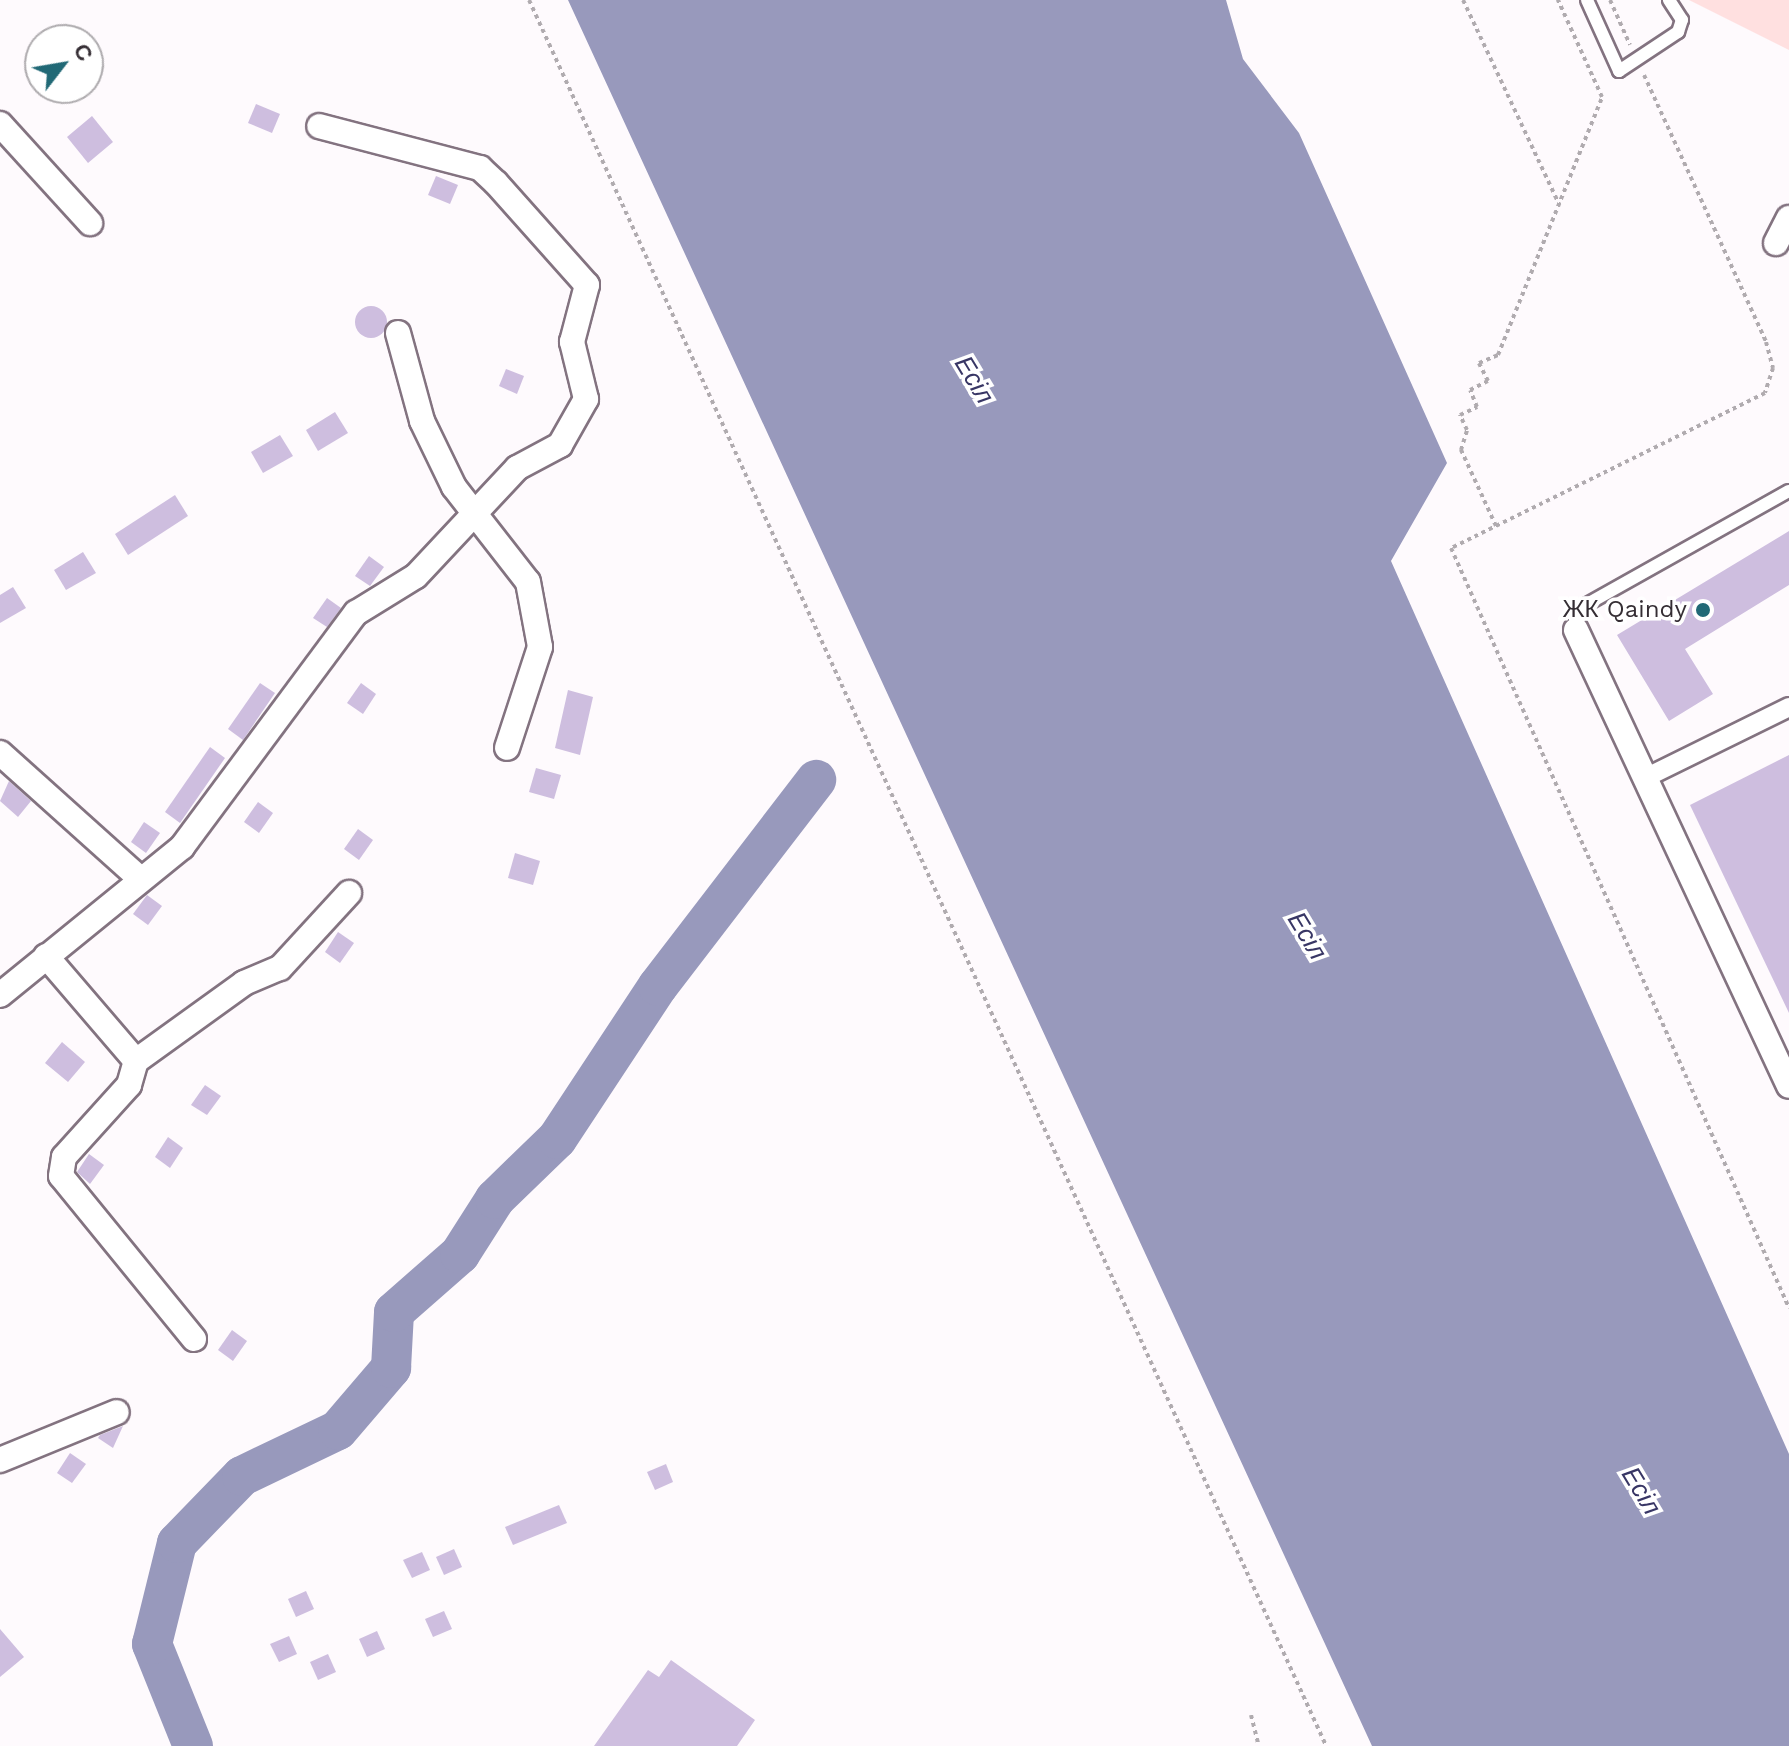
<!DOCTYPE html>
<html>
<head>
<meta charset="utf-8">
<style>
  body { margin:0 }
  #map { position:relative; width:1789px; height:1746px; overflow:hidden; background:#fefafd; font-family:"Work Sans",sans-serif }
  div>[style] { position:absolute }
  .green>* { inset:0; background:#ffe0e0 }
  .water>* { inset:0; background:#9899bc }
  .river>* { height:40px; margin:-20px; padding:0 20px; transform-origin:20px; border-radius:20px; background:#9899bc }
  .building>* { inset:0; background:#cebedf }
  .round { border-radius:50% }
  .path>* { height:4px; margin-top:-2px; transform-origin:0; background:repeating-linear-gradient(90deg,#b0abaf 0 4px,transparent 0 8px) }
  .roads { filter:drop-shadow(2px 0 #837380) drop-shadow(-2px 0 #837380) drop-shadow(0 2px #837380) drop-shadow(0 -2px #837380) }
  .service>* { height:12px; margin:-6px; padding:0 6px; transform-origin:6px; border-radius:6px; background:#fff }
  .pedestrian>* { height:18px; margin:-9px; padding:0 9px; transform-origin:9px; border-radius:9px; background:#fff }
  .minor>* { height:24px; margin:-12px; padding:0 12px; transform-origin:12px; border-radius:12px; background:#fff }
  .dots>* { width:22px; height:22px; translate:-50% -50%; box-sizing:border-box; border:4px solid #fff; border-radius:50% }
  span { translate:-50% -50%; white-space:nowrap; text-align:center; line-height:1.15; -webkit-text-stroke:7px #fff; paint-order:stroke }
  .poi-label { font-size:24px; color:#352e34 }
  .right { translate:-100% -50%; text-align:right }
  .water-label { font-size:26px; color:#383665; font-style:italic }
  .north { position:absolute; left:24px; top:24px; width:80px; height:80px; box-sizing:border-box; background:#fff; border:2px solid #aeabae; border-radius:50%; rotate:59deg; font-size:22px; font-weight:700; line-height:32px; text-align:center; color:#352e34 }
  .north::after { content:''; display:block; margin:auto; width:28px; height:36px; background:#216976; clip-path:polygon(50% 0,100% 100%,50% 72%,0 100%) }
</style>
</head>
<body>
<div id="map">
  <div class="green">
    <div style="clip-path:polygon(1689px 0,1789px 0,1789px 50px)"></div>
  </div>
  <div class="water">
    <div style="clip-path:polygon(568px 0,1226px 0,1243px 59px,1299px 133px,1447px 463px,1391px 561px,1789px 1454px,1789px 1746px,1372px 1746px)"></div>
  </div>
  <div class="river">
    <div style="left:193px;top:1746px;width:110px;rotate:-111.9deg"></div>
    <div style="left:152px;top:1644px;width:104px;rotate:-76.1deg"></div>
    <div style="left:177px;top:1543px;width:93px;rotate:-45.9deg"></div>
    <div style="left:242px;top:1476px;width:106px;rotate:-25.6deg"></div>
    <div style="left:338px;top:1430px;width:82px;rotate:-49.5deg"></div>
    <div style="left:391px;top:1368px;width:56px;rotate:-86.9deg"></div>
    <div style="left:394px;top:1312px;width:88px;rotate:-41.3deg"></div>
    <div style="left:460px;top:1254px;width:65px;rotate:-57.5deg"></div>
    <div style="left:495px;top:1199px;width:86px;rotate:-44.1deg"></div>
    <div style="left:557px;top:1139px;width:183px;rotate:-56.6deg"></div>
    <div style="left:658px;top:986px;width:260px;rotate:-52.5deg"></div>
  </div>
  <div class="building">
    <div style="clip-path:polygon(256px 104px,280px 114px,272px 133px,248px 123px)"></div>
    <div style="clip-path:polygon(92px 116px,113px 142px,88px 163px,67px 137px)"></div>
    <div style="clip-path:polygon(436px 176px,458px 185px,450px 204px,428px 195px)"></div>
    <div class="round" style="left:355px;top:306px;width:32px;height:32px"></div>
    <div style="clip-path:polygon(506px 369px,524px 376px,517px 394px,499px 386px)"></div>
    <div style="clip-path:polygon(335px 412px,348px 433px,318px 451px,306px 430px)"></div>
    <div style="clip-path:polygon(280px 435px,293px 456px,263px 473px,251px 452px)"></div>
    <div style="clip-path:polygon(175px 495px,188px 516px,128px 555px,115px 534px)"></div>
    <div style="clip-path:polygon(1789px 531px,1789px 585px,1685px 649px,1713px 694px,1669px 721px,1617px 635px)"></div>
    <div style="clip-path:polygon(83px 552px,96px 573px,66px 590px,54px 570px)"></div>
    <div style="clip-path:polygon(369px 556px,384px 567px,370px 586px,355px 576px)"></div>
    <div style="clip-path:polygon(13px 587px,26px 608px,0 623px,0 595px)"></div>
    <div style="clip-path:polygon(327px 598px,341px 608px,327px 627px,313px 618px)"></div>
    <div style="clip-path:polygon(260px 683px,275px 693px,243px 740px,228px 729px)"></div>
    <div style="clip-path:polygon(361px 683px,376px 694px,363px 714px,347px 703px)"></div>
    <div style="clip-path:polygon(568px 690px,593px 697px,580px 755px,555px 748px)"></div>
    <div style="clip-path:polygon(210px 747px,225px 758px,180px 823px,165px 812px)"></div>
    <div style="clip-path:polygon(1789px 755px,1789px 1013px,1690px 805px)"></div>
    <div style="clip-path:polygon(536px 768px,561px 775px,554px 799px,529px 792px)"></div>
    <div style="clip-path:polygon(9px 781px,31px 801px,18px 817px,0 801px)"></div>
    <div style="clip-path:polygon(258px 802px,273px 813px,259px 833px,244px 822px)"></div>
    <div style="clip-path:polygon(144px 822px,160px 833px,146px 853px,131px 842px)"></div>
    <div style="clip-path:polygon(358px 829px,373px 840px,359px 860px,344px 849px)"></div>
    <div style="clip-path:polygon(515px 853px,540px 861px,533px 885px,508px 878px)"></div>
    <div style="clip-path:polygon(147px 895px,162px 906px,148px 925px,133px 914px)"></div>
    <div style="clip-path:polygon(338px 932px,354px 943px,340px 963px,325px 952px)"></div>
    <div style="clip-path:polygon(62px 1042px,85px 1062px,68px 1082px,45px 1063px)"></div>
    <div style="clip-path:polygon(205px 1085px,221px 1096px,207px 1115px,191px 1105px)"></div>
    <div style="clip-path:polygon(168px 1137px,183px 1148px,170px 1168px,155px 1157px)"></div>
    <div style="clip-path:polygon(89px 1154px,104px 1165px,90px 1184px,77px 1172px)"></div>
    <div style="clip-path:polygon(232px 1330px,247px 1341px,233px 1361px,218px 1350px)"></div>
    <div style="clip-path:polygon(123px 1426px,113px 1448px,98px 1438px,100px 1435px)"></div>
    <div style="clip-path:polygon(70px 1453px,86px 1464px,72px 1483px,57px 1473px)"></div>
    <div style="clip-path:polygon(666px 1464px,673px 1482px,655px 1490px,647px 1472px)"></div>
    <div style="clip-path:polygon(559px 1505px,567px 1523px,513px 1545px,505px 1527px)"></div>
    <div style="clip-path:polygon(454px 1549px,462px 1567px,444px 1575px,436px 1557px)"></div>
    <div style="clip-path:polygon(422px 1552px,430px 1570px,412px 1578px,403px 1560px)"></div>
    <div style="clip-path:polygon(306px 1591px,314px 1609px,296px 1617px,288px 1599px)"></div>
    <div style="clip-path:polygon(444px 1611px,452px 1629px,433px 1637px,425px 1619px)"></div>
    <div style="clip-path:polygon(0 1629px,24px 1657px,0 1677px)"></div>
    <div style="clip-path:polygon(377px 1631px,385px 1649px,367px 1657px,359px 1639px)"></div>
    <div style="clip-path:polygon(289px 1636px,297px 1654px,279px 1662px,270px 1644px)"></div>
    <div style="clip-path:polygon(328px 1654px,336px 1672px,318px 1680px,310px 1662px)"></div>
    <div style="clip-path:polygon(671px 1660px,755px 1720px,737px 1746px,594px 1746px,648px 1670px,659px 1677px)"></div>
  </div>
  <div class="path">
    <div style="left:529px;top:0;width:1919px;rotate:65.46deg"></div>
    <div style="left:1463px;top:0;width:225px;rotate:64.8deg"></div>
    <div style="left:1610px;top:0;width:49px;rotate:66deg"></div>
    <div style="left:1644px;top:75px;width:294px;rotate:65.4deg"></div>
    <div style="left:1766px;top:342px;width:27px;rotate:75deg"></div>
    <div style="left:1773px;top:368px;width:26px;rotate:108deg"></div>
    <div style="left:1765px;top:393px;width:350px;rotate:153.7deg"></div>
    <div style="left:1451px;top:548px;width:832px;rotate:66.02deg"></div>
    <div style="left:1496px;top:526px;width:84px;rotate:-114.7deg"></div>
    <div style="left:1461px;top:450px;width:21px;rotate:-73deg"></div>
    <div style="left:1467px;top:430px;width:17px;rotate:-115deg"></div>
    <div style="left:1460px;top:415px;width:19px;rotate:-25deg"></div>
    <div style="left:1477px;top:407px;width:18px;rotate:-112deg"></div>
    <div style="left:1470px;top:390px;width:20px;rotate:-27deg"></div>
    <div style="left:1488px;top:381px;width:20px;rotate:-117deg"></div>
    <div style="left:1479px;top:363px;width:21px;rotate:-23deg"></div>
    <div style="left:1498px;top:355px;width:278px;rotate:-68deg"></div>
    <div style="left:1602px;top:97px;width:107px;rotate:-114.4deg"></div>
    <div style="left:1251px;top:1715px;width:32px;rotate:76deg"></div>
  </div>
  <div class="roads">
    <div class="service">
      <div style="left:1587px;top:0;width:78px;rotate:65.7deg"></div>
      <div style="left:1619px;top:71px;width:71px;rotate:-33.5deg"></div>
      <div style="left:1678px;top:32px;width:13px;rotate:-72deg"></div>
      <div style="left:1682px;top:20px;width:24px;rotate:-123deg"></div>
      <div style="left:1576px;top:630px;width:24px;rotate:-75deg"></div>
      <div style="left:1582px;top:607px;width:237px;rotate:-29.3deg"></div>
    </div>
    <div class="pedestrian">
      <div style="left:1645px;top:778px;width:161px;rotate:-26.2deg"></div>
    </div>
    <div class="minor">
      <div style="left:0;top:124px;width:134px;rotate:47.7deg"></div>
      <div style="left:1776px;top:243px;width:28px;rotate:-63deg"></div>
      <div style="left:398px;top:333px;width:91px;rotate:74.7deg"></div>
      <div style="left:422px;top:421px;width:73px;rotate:64.1deg"></div>
      <div style="left:454px;top:487px;width:120px;rotate:52.1deg"></div>
      <div style="left:528px;top:582px;width:66px;rotate:79.5deg"></div>
      <div style="left:540px;top:647px;width:106px;rotate:108.1deg"></div>
      <div style="left:1576px;top:630px;width:503px;rotate:64.96deg"></div>
      <div style="left:0;top:753px;width:184px;rotate:41.9deg"></div>
      <div style="left:46px;top:956px;width:138px;rotate:49.4deg"></div>
      <div style="left:0;top:995px;width:235px;rotate:-39.1deg"></div>
      <div style="left:182px;top:847px;width:292px;rotate:-53.4deg"></div>
      <div style="left:356px;top:613px;width:70px;rotate:-31.7deg"></div>
      <div style="left:416px;top:576px;width:148px;rotate:-46.9deg"></div>
      <div style="left:517px;top:468px;width:49px;rotate:-28.1deg"></div>
      <div style="left:560px;top:445px;width:53px;rotate:-60.5deg"></div>
      <div style="left:586px;top:399px;width:59px;rotate:-103.8deg"></div>
      <div style="left:572px;top:342px;width:59px;rotate:-75.3deg"></div>
      <div style="left:587px;top:285px;width:137px;rotate:-131.7deg"></div>
      <div style="left:496px;top:183px;width:22px;rotate:-137deg"></div>
      <div style="left:480px;top:168px;width:166px;rotate:-165.4deg"></div>
      <div style="left:194px;top:1339px;width:210px;rotate:-129.2deg"></div>
      <div style="left:61px;top:1176px;width:19px;rotate:-81deg"></div>
      <div style="left:64px;top:1157px;width:97px;rotate:-47.9deg"></div>
      <div style="left:129px;top:1085px;width:25px;rotate:-74deg"></div>
      <div style="left:136px;top:1061px;width:133px;rotate:-35.8deg"></div>
      <div style="left:244px;top:983px;width:39px;rotate:-23deg"></div>
      <div style="left:280px;top:968px;width:102px;rotate:-47.4deg"></div>
      <div style="left:0;top:1460px;width:126px;rotate:-22.3deg"></div>
    </div>
  </div>
  <div class="dots">
    <div style="left:1703px;top:610px;background:#216976"></div>
  </div>
  <div class="poi-label">
    <span class="right" style="left:1687px;top:610px">ЖК Qaindy</span>
  </div>
  <div class="water-label">
    <span style="left:974px;top:380px;rotate:59deg">Есіл</span>
    <span style="left:1307px;top:936px;rotate:59deg">Есіл</span>
    <span style="left:1641px;top:1491px;rotate:59deg">Есіл</span>
  </div>
  <div class="north">С</div>
</div>
</body>
</html>
